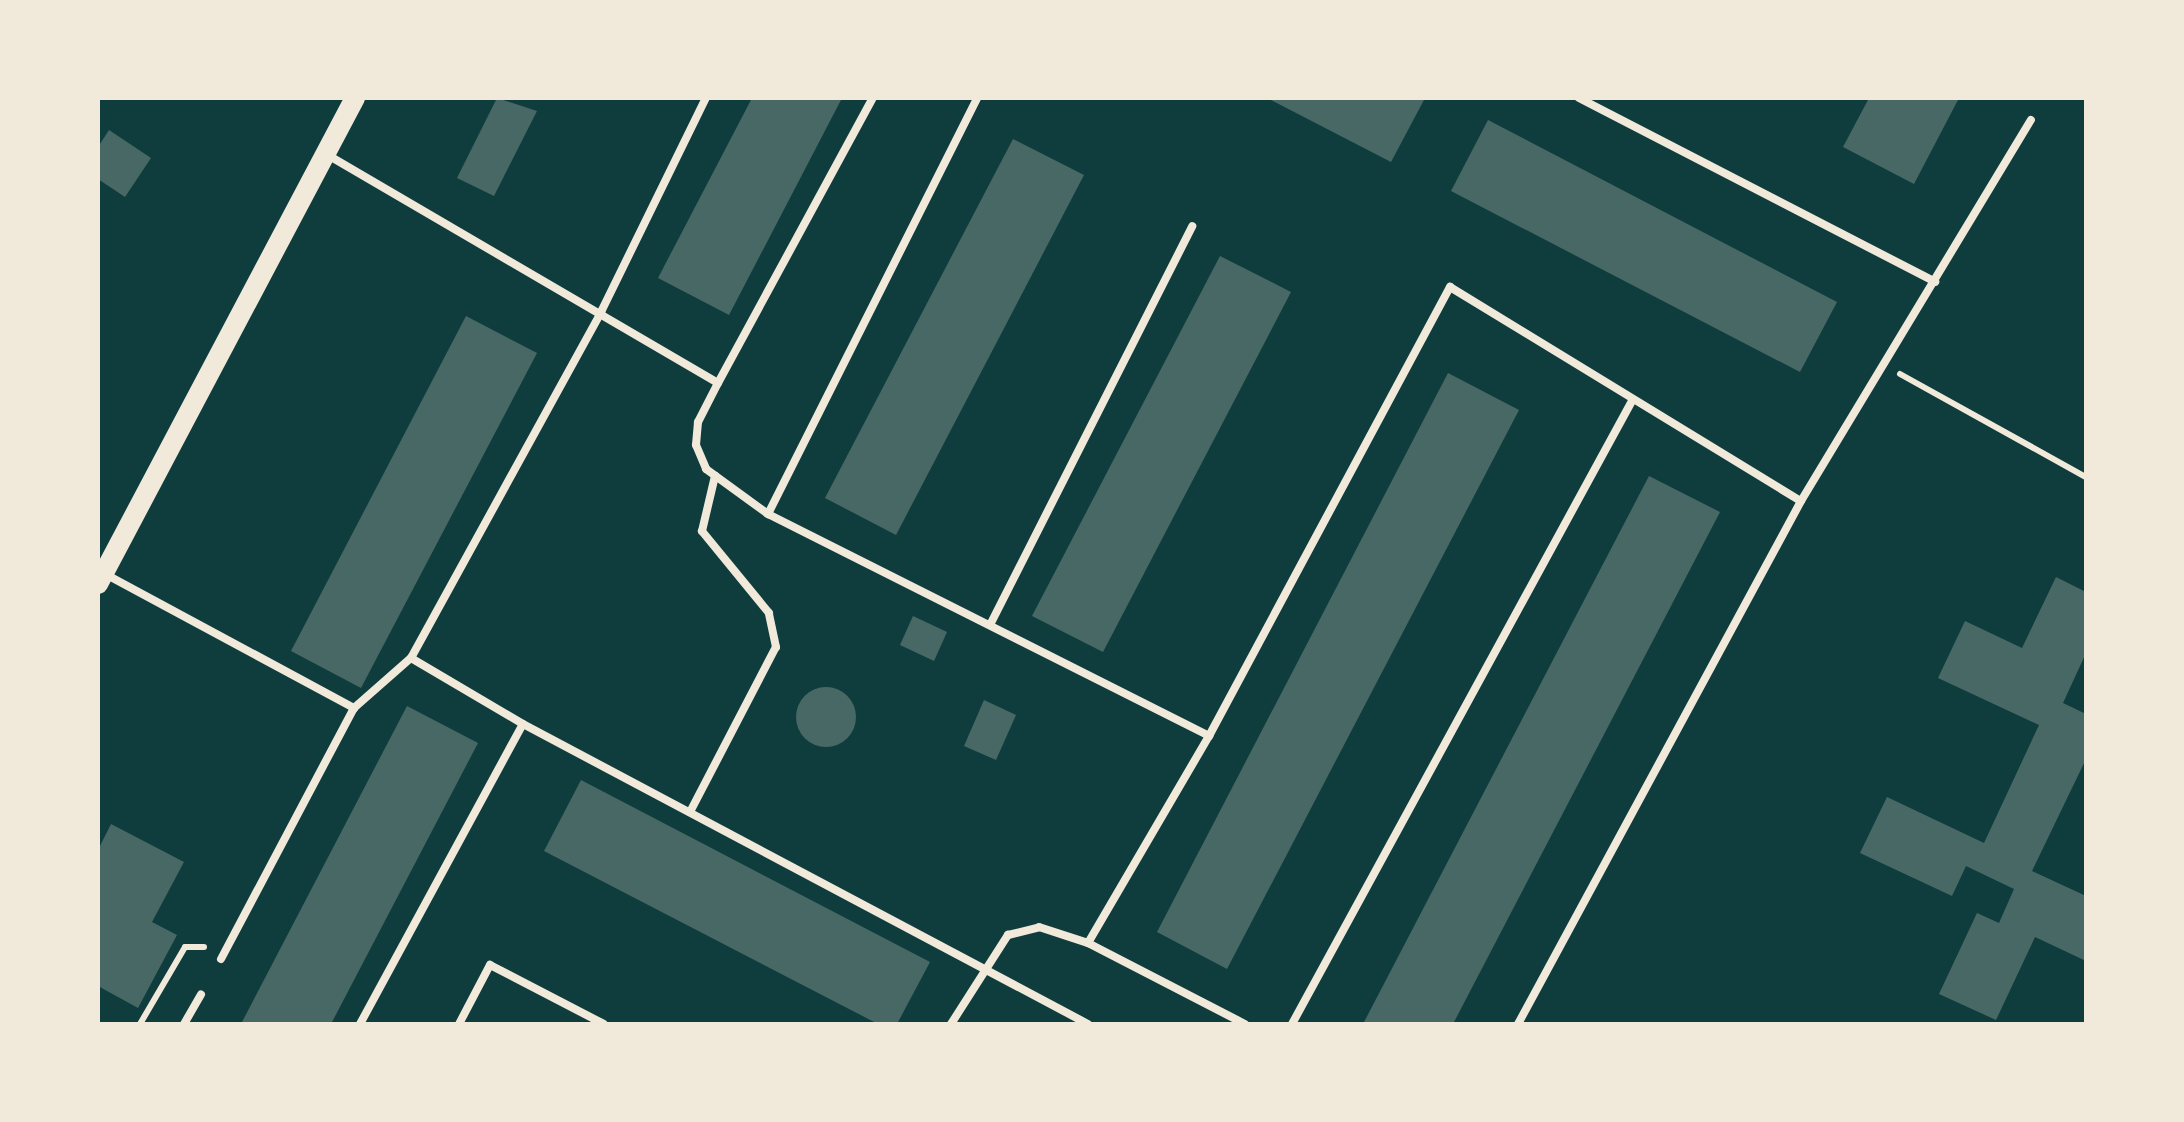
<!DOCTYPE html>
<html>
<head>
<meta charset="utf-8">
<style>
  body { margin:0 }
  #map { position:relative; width:2184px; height:1122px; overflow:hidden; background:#0f3d3e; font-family:"Exo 2",sans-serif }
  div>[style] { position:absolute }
  .building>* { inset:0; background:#486865 }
  .round { border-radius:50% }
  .path>* { height:6px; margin:-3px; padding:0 3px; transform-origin:3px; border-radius:3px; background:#f1e9da }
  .service>* { height:8px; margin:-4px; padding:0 4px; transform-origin:4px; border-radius:4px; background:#f1e9da }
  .secondary>* { height:20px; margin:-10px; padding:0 10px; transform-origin:10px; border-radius:10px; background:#f1e9da }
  span { translate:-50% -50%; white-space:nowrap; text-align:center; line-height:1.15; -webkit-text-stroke:8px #f1e9da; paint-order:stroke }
  .frame { position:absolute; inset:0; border:100px solid #f1e9da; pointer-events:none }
</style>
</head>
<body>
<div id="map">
  <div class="building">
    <div style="clip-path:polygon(497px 98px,537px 111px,494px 196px,457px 178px)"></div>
    <div style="clip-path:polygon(752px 98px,842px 98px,729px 315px,658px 278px)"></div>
    <div style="clip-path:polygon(1267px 98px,1425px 98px,1391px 162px)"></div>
    <div style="clip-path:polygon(1869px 98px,1959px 98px,1914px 184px,1843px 147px)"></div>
    <div style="clip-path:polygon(1488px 120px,1837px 302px,1800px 372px,1451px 191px)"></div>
    <div style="clip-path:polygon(109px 130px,151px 158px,125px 197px,98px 179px,98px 147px)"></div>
    <div style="clip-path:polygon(1013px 139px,1084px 175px,896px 535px,825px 498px)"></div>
    <div style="clip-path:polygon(1220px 256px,1291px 292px,1103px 652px,1032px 616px)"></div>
    <div style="clip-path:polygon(466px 316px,537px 353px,361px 688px,291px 651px)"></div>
    <div style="clip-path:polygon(1448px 373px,1519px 410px,1227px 969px,1157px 932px)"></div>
    <div style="clip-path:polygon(1649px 476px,1720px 512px,1453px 1024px,1363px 1024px)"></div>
    <div style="clip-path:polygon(2056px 577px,2086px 592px,2086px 653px,2063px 703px,2086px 714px,2086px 759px,2032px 871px,2086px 896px,2086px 961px,2035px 937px,1996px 1020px,1939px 994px,1977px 913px,1999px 923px,2014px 889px,1966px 866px,1952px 896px,1860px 853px,1887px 797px,1984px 843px,2039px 725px,1938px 678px,1965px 621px,2022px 648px)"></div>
    <div style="clip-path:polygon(913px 616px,947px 632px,934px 661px,900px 645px)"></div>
    <div class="round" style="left:796px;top:687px;width:60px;height:60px"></div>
    <div style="clip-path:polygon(984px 700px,1016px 715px,996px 760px,964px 746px)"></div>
    <div style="clip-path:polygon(407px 706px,478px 743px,331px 1024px,241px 1024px)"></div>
    <div style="clip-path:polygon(581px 780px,930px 962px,897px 1024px,878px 1024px,544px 851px)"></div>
    <div style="clip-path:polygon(111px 824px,184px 862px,152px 922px,177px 935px,138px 1008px,98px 986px,98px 850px)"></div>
  </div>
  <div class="path">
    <div style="left:1900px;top:374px;width:213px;rotate:29deg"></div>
    <div style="left:140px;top:1024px;width:89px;rotate:-59.7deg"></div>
    <div style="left:185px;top:947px;width:19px"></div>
  </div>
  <div class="service">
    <div style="left:1579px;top:98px;width:401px;rotate:27.3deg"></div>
    <div style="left:326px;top:154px;width:454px;rotate:30.3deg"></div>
    <div style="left:718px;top:383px;width:44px;rotate:117.1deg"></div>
    <div style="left:698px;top:422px;width:23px;rotate:95deg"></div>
    <div style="left:696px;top:445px;width:26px;rotate:67deg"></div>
    <div style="left:706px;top:469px;width:77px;rotate:36deg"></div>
    <div style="left:768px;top:514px;width:494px;rotate:26.7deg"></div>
    <div style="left:718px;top:383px;width:324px;rotate:-61.5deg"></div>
    <div style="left:768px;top:514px;width:466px;rotate:-63.3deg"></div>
    <div style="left:107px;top:575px;width:281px;rotate:28.3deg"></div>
    <div style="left:991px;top:623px;width:445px;rotate:-63.1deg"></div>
    <div style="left:523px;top:724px;width:640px;rotate:27.97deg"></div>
    <div style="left:690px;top:812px;width:186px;rotate:-62.5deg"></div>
    <div style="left:776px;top:647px;width:35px;rotate:-102deg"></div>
    <div style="left:769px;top:613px;width:106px;rotate:-129.3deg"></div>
    <div style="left:702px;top:531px;width:57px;rotate:-76.7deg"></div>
    <div style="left:1088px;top:943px;width:240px;rotate:-59.7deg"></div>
    <div style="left:1209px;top:736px;width:510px;rotate:-61.78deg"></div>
    <div style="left:1450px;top:287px;width:411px;rotate:31.4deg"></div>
    <div style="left:221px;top:959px;width:284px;rotate:-62.1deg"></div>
    <div style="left:354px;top:708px;width:76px;rotate:-41.3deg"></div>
    <div style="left:411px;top:658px;width:395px;rotate:-61.2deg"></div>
    <div style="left:601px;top:312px;width:238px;rotate:-63.9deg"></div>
    <div style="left:184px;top:1024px;width:34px;rotate:-60deg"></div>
    <div style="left:360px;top:1024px;width:341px;rotate:-61.5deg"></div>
    <div style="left:523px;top:724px;width:130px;rotate:-149.5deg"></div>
    <div style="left:459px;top:1024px;width:67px;rotate:-62.3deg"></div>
    <div style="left:490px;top:965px;width:128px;rotate:27.4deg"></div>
    <div style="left:951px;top:1024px;width:106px;rotate:-57.4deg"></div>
    <div style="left:1008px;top:935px;width:32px;rotate:-14deg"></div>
    <div style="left:1039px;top:927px;width:52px;rotate:18.1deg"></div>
    <div style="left:1088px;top:943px;width:177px;rotate:27.3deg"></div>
    <div style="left:1292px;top:1024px;width:710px;rotate:-61.38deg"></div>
    <div style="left:1518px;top:1024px;width:595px;rotate:-61.58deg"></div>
    <div style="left:1801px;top:501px;width:445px;rotate:-58.9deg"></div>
  </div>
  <div class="secondary">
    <div style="left:98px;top:584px;width:550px;rotate:-62.13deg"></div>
  </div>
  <div class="frame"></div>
</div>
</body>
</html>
